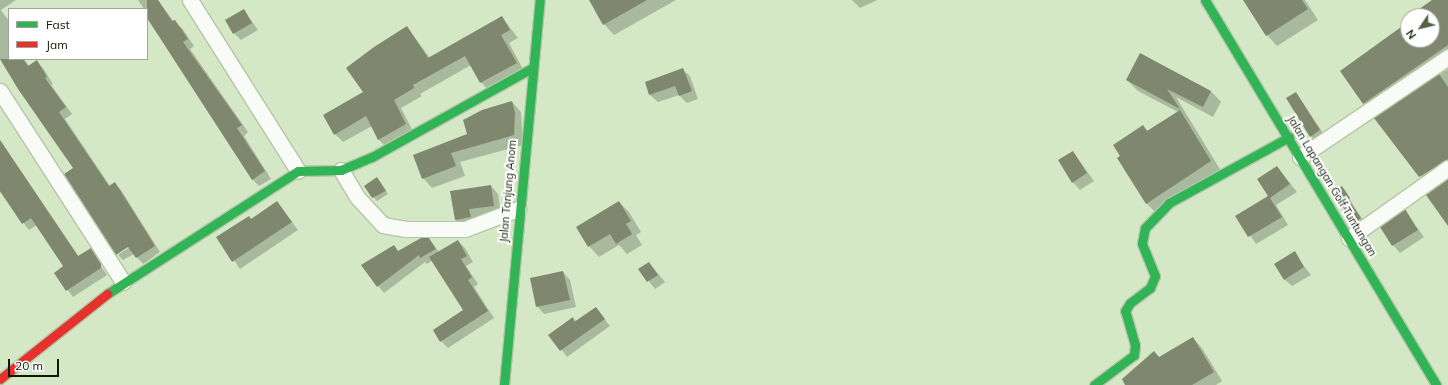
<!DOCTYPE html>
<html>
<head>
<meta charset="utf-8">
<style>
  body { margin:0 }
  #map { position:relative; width:1448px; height:385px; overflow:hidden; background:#d4e8c5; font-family:Mulish,sans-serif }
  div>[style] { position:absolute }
  .shadow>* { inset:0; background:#0003 }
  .building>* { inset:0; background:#7f886f }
  .roads { filter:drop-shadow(1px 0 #b6c5aa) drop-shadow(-1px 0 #b6c5aa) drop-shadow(0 1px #b6c5aa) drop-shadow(0 -1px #b6c5aa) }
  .street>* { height:15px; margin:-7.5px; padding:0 7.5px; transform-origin:7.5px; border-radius:7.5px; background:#f9fcf6 }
  .fast>* { height:9px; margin:-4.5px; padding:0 4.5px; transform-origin:4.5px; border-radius:4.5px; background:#30b455 }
  .jam>* { height:9px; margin:-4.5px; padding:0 4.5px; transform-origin:4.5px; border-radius:4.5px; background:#e5322d }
  span { translate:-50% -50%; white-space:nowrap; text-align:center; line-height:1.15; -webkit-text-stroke:4px #fff; paint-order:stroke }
  .street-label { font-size:11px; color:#0e1903 }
  .legend { position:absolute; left:8px; top:8px; width:140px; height:52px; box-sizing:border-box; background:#fff; border:1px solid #9fa39a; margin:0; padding:5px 7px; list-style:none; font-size:12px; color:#0e1903 }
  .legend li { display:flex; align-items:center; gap:8px; height:20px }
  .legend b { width:20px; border:1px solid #9fa39a }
  .north { position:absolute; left:1400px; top:8px; width:40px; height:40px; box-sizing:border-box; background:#fff; border:1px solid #9fa39a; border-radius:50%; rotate:235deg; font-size:11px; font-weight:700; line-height:16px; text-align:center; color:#0e1903 }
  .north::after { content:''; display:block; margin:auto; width:14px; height:18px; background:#536147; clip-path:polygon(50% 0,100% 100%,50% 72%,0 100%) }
  .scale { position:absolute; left:8px; top:359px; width:51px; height:18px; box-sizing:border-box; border:2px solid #0e1903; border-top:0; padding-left:5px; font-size:12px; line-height:14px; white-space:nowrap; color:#0e1903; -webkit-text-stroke:3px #fff; paint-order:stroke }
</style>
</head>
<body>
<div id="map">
  <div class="shadow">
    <div style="clip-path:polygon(0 0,16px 0,1px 10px,9px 21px,9px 59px,24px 59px,29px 66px,36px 61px,43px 68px,53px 84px,51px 85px,72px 114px,65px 119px,110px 186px,114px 183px,121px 190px,160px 252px,143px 264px,134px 254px,123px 260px,118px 255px,133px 245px,75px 168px,0 59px)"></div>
    <div style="clip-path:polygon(138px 0,158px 0,174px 22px,182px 28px,194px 46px,190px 49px,248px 132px,244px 136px,271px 179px,259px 186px,252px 179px,147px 14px,147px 9px,144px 9px)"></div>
    <div style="clip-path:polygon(593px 0,676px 0,614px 35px,604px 24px)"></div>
    <div style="clip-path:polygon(852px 0,877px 0,860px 8px)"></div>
    <div style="clip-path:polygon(1248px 0,1305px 0,1318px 20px,1277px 46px,1267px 35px)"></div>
    <div style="clip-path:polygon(1434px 0,1448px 0,1448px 58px,1371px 110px,1364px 103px,1408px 23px,1408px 40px,1432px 40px,1432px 16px,1413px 15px)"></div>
    <div style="clip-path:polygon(244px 10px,258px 30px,241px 40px,234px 33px)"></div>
    <div style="clip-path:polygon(502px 17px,518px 38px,509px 43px,524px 71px,489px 91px,481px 82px,471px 65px,420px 94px,422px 96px,401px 108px,414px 133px,387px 148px,379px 140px,372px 126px,343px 142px,335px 134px,407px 27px,430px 58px)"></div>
    <div style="clip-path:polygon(682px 69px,690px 76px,698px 99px,687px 103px,679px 95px,658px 102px,650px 95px,646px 82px)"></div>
    <div style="clip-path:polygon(1448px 69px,1448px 169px,1427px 184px,1376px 118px)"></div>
    <div style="clip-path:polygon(1127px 80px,1211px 91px,1221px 102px,1213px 117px,1176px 97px,1221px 171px,1157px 214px,1147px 204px,1118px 158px,1143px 126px,1148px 131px,1178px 112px,1138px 91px)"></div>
    <div style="clip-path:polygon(1296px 93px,1323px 133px,1314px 140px,1311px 136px)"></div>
    <div style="clip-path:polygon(512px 102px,521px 112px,523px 145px,460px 162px,465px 176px,432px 188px,423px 178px,468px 135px)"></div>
    <div style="clip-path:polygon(0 140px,79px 257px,90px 250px,107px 275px,73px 297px,55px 273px,65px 266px,37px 225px,29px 230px,0 192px)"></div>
    <div style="clip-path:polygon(1073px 152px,1094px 181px,1080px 190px,1073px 182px)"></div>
    <div style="clip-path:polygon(1277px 167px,1297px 192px,1276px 205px,1288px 225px,1256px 244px,1237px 216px,1270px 196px)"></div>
    <div style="clip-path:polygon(380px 182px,388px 194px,377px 201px,373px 197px)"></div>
    <div style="clip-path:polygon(491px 186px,498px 194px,501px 213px,476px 216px,478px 224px,463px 227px,456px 220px)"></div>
    <div style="clip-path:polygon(1342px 187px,1364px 222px,1358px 227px,1342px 203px)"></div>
    <div style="clip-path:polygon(277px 202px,298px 230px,240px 269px,218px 237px,252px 220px)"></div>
    <div style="clip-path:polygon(619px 202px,629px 212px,641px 232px,636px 235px,642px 245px,627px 254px,619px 245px,599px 257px,589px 246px)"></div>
    <div style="clip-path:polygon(1405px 211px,1424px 237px,1400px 253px,1393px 245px)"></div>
    <div style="clip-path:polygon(429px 239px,439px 252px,458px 241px,465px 248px,473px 262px,466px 266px,478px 284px,474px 287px,494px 318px,448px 348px,441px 341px,465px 310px,432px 261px,427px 264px,425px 262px,384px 293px,362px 266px)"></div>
    <div style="clip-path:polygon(1294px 253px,1311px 275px,1292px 286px,1284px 279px)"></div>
    <div style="clip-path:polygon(649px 263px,665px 282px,655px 289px,640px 270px)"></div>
    <div style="clip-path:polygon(563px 272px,570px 280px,576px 307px,544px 314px,537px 306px)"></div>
    <div style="clip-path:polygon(596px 308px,610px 326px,567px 357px,550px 335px,573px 318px,577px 322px)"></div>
    <div style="clip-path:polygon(1193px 338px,1202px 348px,1222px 381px,1216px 385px,1127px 385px,1154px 352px,1160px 358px)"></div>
  </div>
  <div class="building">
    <div style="clip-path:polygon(147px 0,158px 0,172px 21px,175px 20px,188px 39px,183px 42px,242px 125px,237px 128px,265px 171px,252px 180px,147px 18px)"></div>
    <div style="clip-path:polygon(589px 0,647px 0,603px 25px)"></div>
    <div style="clip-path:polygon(1243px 0,1302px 0,1308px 9px,1266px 36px)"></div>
    <div style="clip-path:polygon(1432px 0,1448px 0,1448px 45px,1363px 104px,1340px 71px,1408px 22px,1408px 40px,1432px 40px,1432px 16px,1412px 14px)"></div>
    <div style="clip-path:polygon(244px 9px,252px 23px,233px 34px,225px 20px)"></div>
    <div style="clip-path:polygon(502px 16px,510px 30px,501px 35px,517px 63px,480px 83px,465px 56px,413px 85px,414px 88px,394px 100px,406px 124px,378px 140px,366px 116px,334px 135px,323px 115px,363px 92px,346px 68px,374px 47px,407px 26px,428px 58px)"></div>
    <div style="clip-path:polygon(1140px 53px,1211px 91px,1203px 107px,1167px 89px,1180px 109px,1126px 80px)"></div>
    <div style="clip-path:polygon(0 59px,23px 59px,28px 66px,37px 60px,47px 77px,45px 78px,66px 107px,59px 112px,109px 186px,115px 182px,155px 246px,136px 258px,128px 247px,116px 255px,64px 174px,73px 168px,18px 89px)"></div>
    <div style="clip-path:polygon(683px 68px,692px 91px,679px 96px,675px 86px,649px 95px,645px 82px)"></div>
    <div style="clip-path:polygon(1439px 74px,1448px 87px,1448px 159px,1419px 177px,1374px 118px)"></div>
    <div style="clip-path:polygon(1296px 92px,1320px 130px,1310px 137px,1286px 98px)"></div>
    <div style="clip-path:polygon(512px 101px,515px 113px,514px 135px,451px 153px,456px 166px,422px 179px,413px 155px,467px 134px,463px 120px,482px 110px)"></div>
    <div style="clip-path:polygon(1180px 110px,1211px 161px,1146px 204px,1117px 158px,1120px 156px,1113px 145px,1143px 125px,1147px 131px)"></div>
    <div style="clip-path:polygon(0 140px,78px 256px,91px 248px,101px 264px,101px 268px,66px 291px,54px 273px,63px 266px,31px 218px,22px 224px,0 191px)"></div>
    <div style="clip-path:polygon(1073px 151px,1087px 173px,1072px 183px,1058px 160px)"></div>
    <div style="clip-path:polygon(1277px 166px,1290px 184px,1270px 198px,1282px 217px,1248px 237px,1235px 216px,1268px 196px,1257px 179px)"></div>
    <div style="clip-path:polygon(377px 177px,386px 191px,372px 198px,364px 186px)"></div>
    <div style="clip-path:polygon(1448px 179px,1448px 226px,1426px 195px)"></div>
    <div style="clip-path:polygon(491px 185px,494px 206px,469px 209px,471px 217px,455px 220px,450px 191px)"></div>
    <div style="clip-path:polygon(1342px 186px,1350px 198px,1341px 204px,1334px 192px)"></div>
    <div style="clip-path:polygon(277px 201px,292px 222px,232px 262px,216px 237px,249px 216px,251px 219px)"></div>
    <div style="clip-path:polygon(619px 201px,631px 221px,626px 224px,632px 234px,616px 244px,610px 234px,588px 247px,576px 227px)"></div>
    <div style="clip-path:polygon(1350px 202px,1361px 218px,1353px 224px,1343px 207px)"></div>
    <div style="clip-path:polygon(1405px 209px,1418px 230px,1392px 246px,1380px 227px)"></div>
    <div style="clip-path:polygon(421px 238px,429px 238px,436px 249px,420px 258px,419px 255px,377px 287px,361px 265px,394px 245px,398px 251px)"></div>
    <div style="clip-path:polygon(458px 240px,467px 256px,461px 259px,472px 277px,468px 280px,488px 311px,440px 342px,433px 330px,463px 310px,429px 257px)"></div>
    <div style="clip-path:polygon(1295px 251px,1304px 267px,1284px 280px,1274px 264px)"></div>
    <div style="clip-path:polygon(649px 262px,658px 275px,647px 282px,638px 269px)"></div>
    <div style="clip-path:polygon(563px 271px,570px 300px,536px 307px,530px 278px)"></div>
    <div style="clip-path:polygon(596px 307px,605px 319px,560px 351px,548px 335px,573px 317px,574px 322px)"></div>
    <div style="clip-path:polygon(1193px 337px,1214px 372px,1192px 385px,1125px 385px,1122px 379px,1154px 351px,1159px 357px)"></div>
  </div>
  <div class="roads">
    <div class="street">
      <div style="left:190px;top:0;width:202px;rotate:57.7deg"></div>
      <div style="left:0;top:91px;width:227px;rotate:57.2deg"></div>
      <div style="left:1300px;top:157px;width:179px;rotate:-34deg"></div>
      <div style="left:341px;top:170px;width:31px;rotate:59deg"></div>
      <div style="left:357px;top:197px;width:38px;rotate:47deg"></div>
      <div style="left:383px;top:225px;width:23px;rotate:10deg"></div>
      <div style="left:406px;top:229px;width:59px"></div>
      <div style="left:465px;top:229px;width:57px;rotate:-20.7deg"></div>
      <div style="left:1349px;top:238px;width:121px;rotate:-35.3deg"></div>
    </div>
    <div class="fast">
      <div style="left:1205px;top:0;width:449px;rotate:59deg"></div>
      <div style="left:107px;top:294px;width:227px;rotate:-32.8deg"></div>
      <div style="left:298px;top:171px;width:43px;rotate:-1.3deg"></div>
      <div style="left:341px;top:170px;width:34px;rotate:-23deg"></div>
      <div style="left:372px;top:157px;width:183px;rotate:-29.1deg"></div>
      <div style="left:504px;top:385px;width:387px;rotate:-84.7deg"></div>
      <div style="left:1094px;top:385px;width:50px;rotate:-36.9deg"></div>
      <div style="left:1134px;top:355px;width:10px;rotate:-84deg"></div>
      <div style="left:1135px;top:345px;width:35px;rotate:-106deg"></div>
      <div style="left:1125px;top:311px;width:9px;rotate:-58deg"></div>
      <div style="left:1130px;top:303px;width:25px;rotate:-37deg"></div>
      <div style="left:1150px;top:288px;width:13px;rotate:-67deg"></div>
      <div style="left:1155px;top:276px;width:35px;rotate:-112deg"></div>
      <div style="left:1142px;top:243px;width:15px;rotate:-79deg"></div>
      <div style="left:1145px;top:228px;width:35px;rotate:-46deg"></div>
      <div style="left:1169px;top:203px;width:137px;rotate:-28.8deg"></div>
    </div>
    <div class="jam">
      <div style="left:0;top:379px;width:137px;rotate:-38.5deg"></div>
    </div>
  </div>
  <div class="street-label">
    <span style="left:1332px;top:186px;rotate:59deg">Jalan Lapangan Golf Tuntungan</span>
    <span style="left:508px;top:191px;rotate:-85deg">Jalan Tanjung Anom</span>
  </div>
  <ul class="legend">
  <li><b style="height:5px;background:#30b455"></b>Fast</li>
  <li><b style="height:5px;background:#e5322d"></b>Jam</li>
  </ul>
  <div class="north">N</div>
  <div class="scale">20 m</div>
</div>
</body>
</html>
